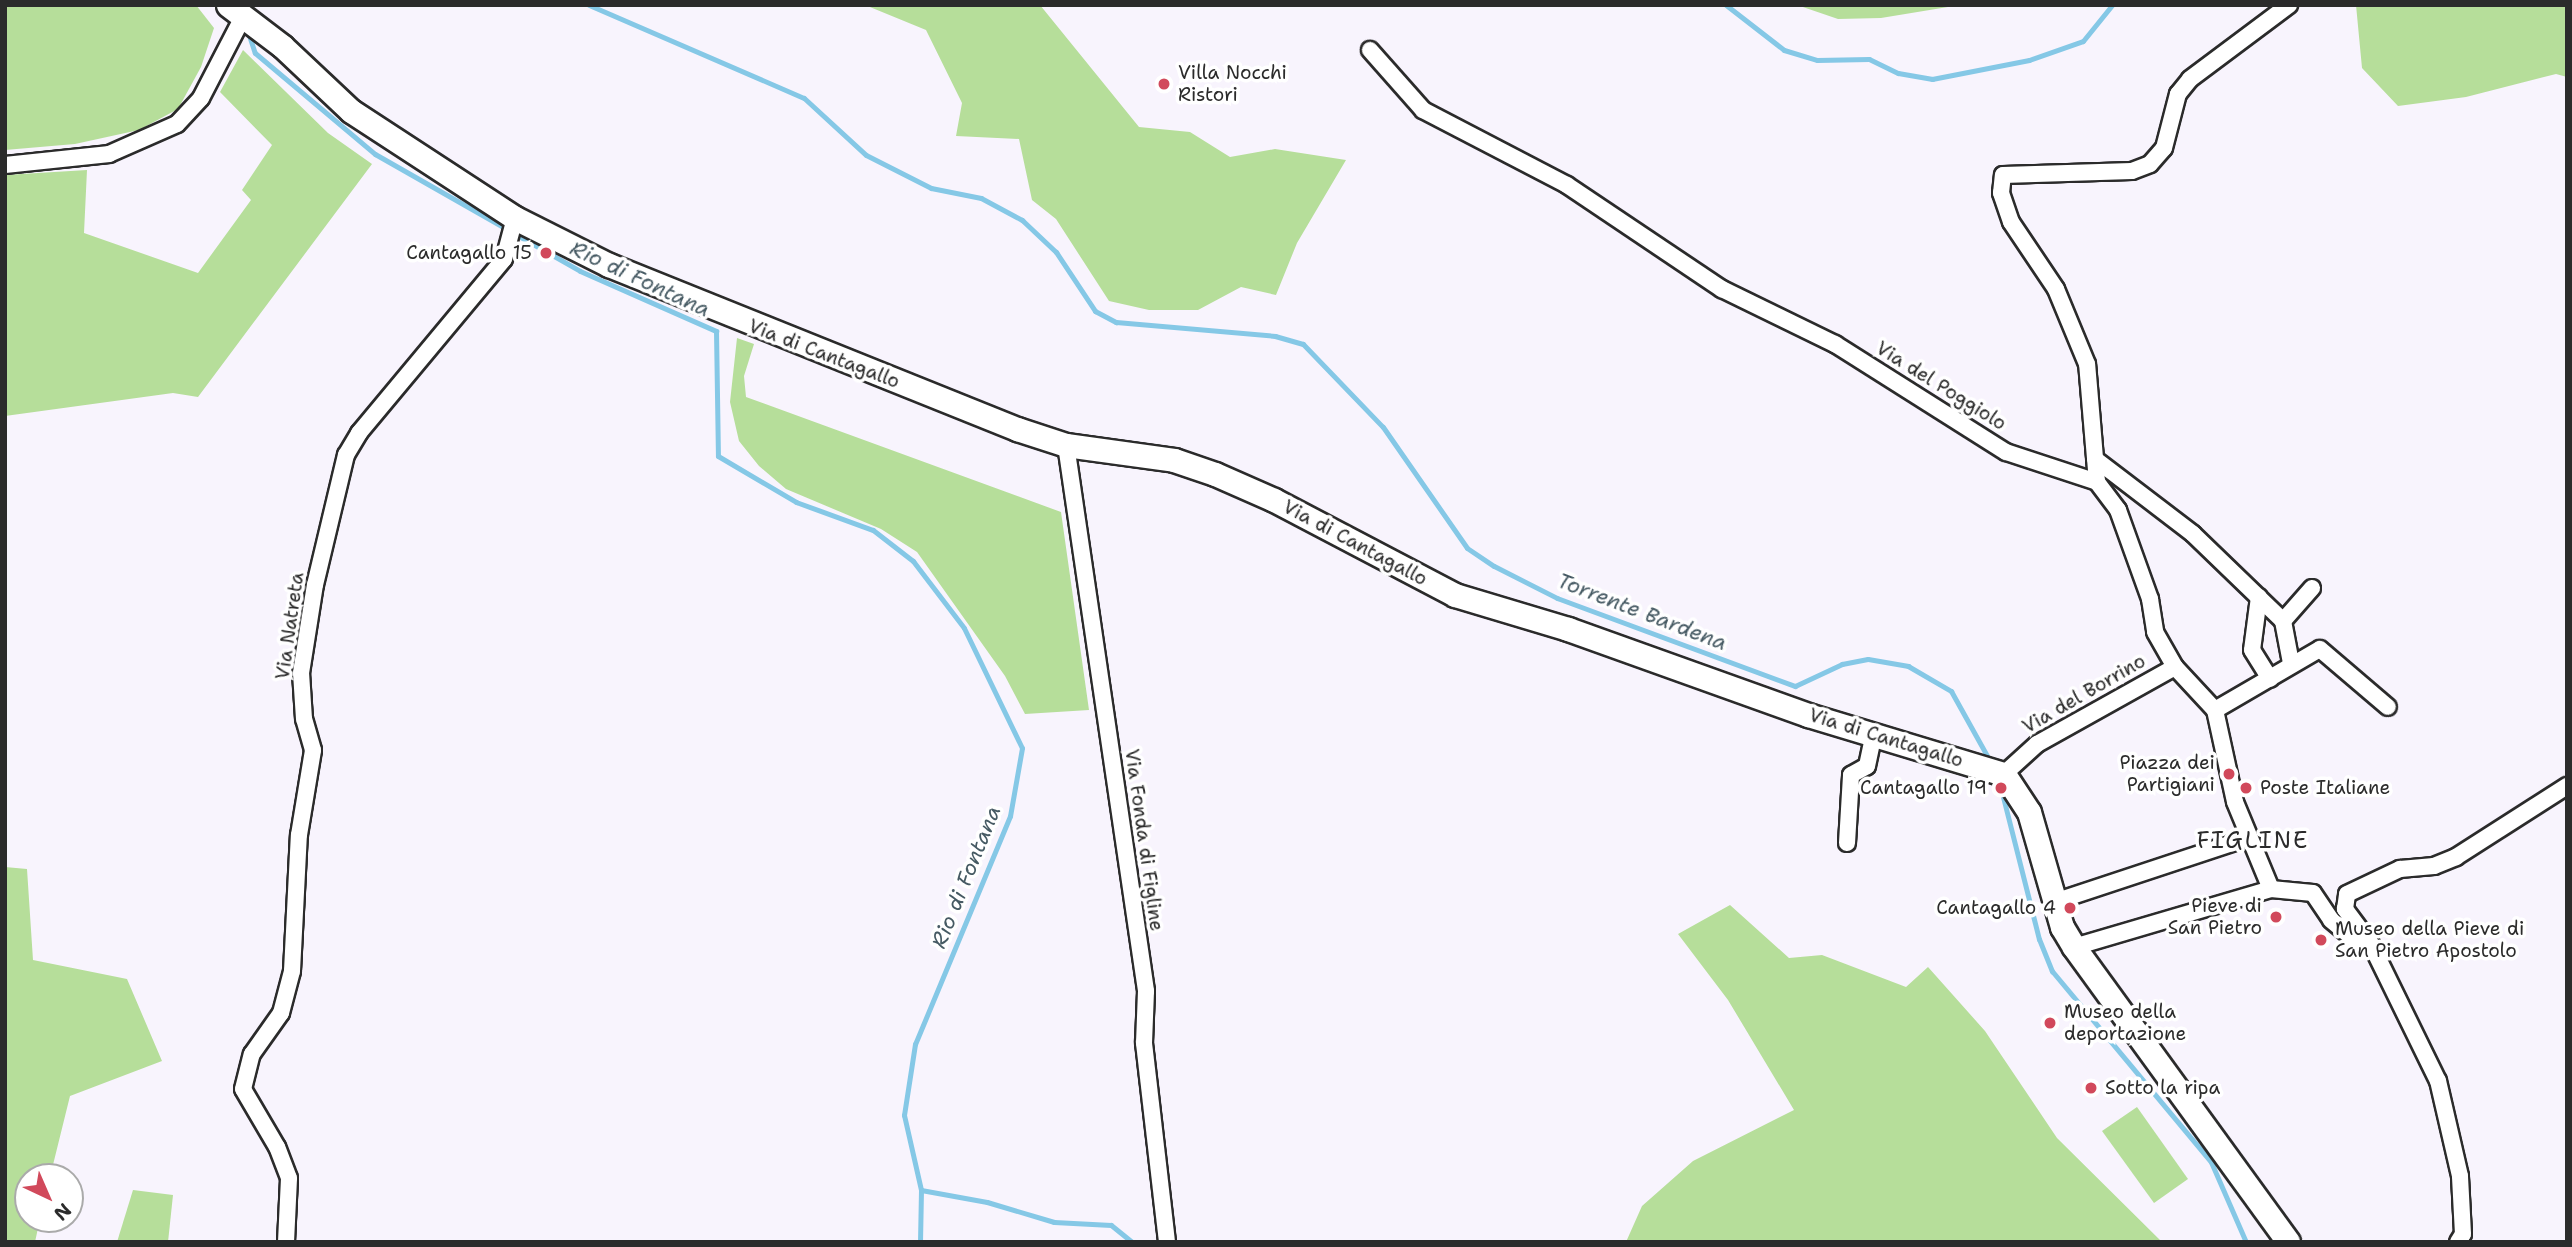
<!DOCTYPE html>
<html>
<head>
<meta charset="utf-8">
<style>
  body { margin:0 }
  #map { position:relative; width:2572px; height:1247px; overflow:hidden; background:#f8f4fd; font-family:"Shantell Sans",sans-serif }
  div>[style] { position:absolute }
  .green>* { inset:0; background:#b6de9a }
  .stream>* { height:5px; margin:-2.5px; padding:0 2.5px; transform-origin:2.5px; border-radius:2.5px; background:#85c8e6 }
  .roads { filter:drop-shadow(2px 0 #2b2b2b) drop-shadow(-2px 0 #2b2b2b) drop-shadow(0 2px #2b2b2b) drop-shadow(0 -2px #2b2b2b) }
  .street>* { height:16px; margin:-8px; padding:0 8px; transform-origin:8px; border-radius:8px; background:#fff }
  .secondary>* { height:23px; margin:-11.5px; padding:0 11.5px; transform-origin:11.5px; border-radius:11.5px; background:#fff }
  .dots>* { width:19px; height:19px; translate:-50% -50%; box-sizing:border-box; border:4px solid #fff; border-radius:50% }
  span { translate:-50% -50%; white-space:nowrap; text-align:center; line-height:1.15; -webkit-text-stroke:7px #fff; paint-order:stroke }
  .poi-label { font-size:19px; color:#2b2b2b }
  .left { translate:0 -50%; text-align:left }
  .right { translate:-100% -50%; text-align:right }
  .street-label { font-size:19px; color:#2b2b2b }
  .water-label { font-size:21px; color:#465a63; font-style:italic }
  .quarter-label { font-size:23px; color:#2b2b2b; letter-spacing:2px }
  .frame { position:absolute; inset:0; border:7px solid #2b2b2b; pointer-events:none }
  .north { position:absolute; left:14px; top:1163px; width:70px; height:70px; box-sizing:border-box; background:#fff; border:2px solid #aaa; border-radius:50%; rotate:136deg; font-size:19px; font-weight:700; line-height:28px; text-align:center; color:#2b2b2b }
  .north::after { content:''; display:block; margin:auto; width:24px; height:32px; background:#d1495b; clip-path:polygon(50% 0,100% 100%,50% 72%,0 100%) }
</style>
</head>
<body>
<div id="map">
  <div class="green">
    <div style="clip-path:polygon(5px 5px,196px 5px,214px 28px,201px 67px,178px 109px,139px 130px,75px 144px,5px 150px)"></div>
    <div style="clip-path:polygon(865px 5px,1040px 5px,1139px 127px,1190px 132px,1230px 157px,1275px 149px,1346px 160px,1297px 243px,1276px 295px,1241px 287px,1198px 310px,1149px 310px,1109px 301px,1056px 219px,1032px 200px,1019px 139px,956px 136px,962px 103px,926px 30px)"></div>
    <div style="clip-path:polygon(1797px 5px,1960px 5px,1881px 18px,1838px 19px)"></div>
    <div style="clip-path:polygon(2356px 5px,2567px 5px,2567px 77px,2556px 74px,2466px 97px,2398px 106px,2362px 68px)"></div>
    <div style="clip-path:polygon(243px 50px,328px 133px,372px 164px,198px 397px,173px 393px,5px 416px,5px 175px,87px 170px,84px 233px,198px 273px,251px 200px,242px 190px,272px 145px,220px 92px)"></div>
    <div style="clip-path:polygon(737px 338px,754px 344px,744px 376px,746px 397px,1061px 512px,1089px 710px,1025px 714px,1005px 676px,917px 552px,881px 529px,786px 489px,759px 466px,739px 441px,730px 402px)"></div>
    <div style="clip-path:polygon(5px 867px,27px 869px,33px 960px,127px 979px,162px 1061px,70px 1096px,50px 1177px,28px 1177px,28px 1219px,40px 1219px,35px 1242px,5px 1242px)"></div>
    <div style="clip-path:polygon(1730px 905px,1789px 958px,1822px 955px,1906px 987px,1928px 967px,1985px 1031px,2057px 1138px,2162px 1242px,1626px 1242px,1642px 1206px,1693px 1161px,1794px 1110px,1728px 1000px,1678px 934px)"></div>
    <div style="clip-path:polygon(2137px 1107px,2188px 1179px,2154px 1203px,2102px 1131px)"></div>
    <div style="clip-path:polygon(133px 1190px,173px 1195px,168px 1242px,117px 1242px)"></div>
  </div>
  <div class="stream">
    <div style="left:589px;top:5px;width:234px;rotate:23.4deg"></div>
    <div style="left:804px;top:98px;width:84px;rotate:42.6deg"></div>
    <div style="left:866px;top:155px;width:73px;rotate:26.9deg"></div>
    <div style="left:931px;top:188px;width:51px;rotate:11.3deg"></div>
    <div style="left:981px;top:198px;width:47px;rotate:28.2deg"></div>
    <div style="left:1022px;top:220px;width:47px;rotate:43.3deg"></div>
    <div style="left:1056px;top:252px;width:71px;rotate:56.5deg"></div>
    <div style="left:1095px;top:311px;width:24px;rotate:28deg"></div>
    <div style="left:1116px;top:322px;width:160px;rotate:5deg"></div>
    <div style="left:1275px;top:336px;width:29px;rotate:16deg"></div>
    <div style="left:1303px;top:344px;width:115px;rotate:46.1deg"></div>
    <div style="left:1383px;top:427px;width:147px;rotate:55.2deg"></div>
    <div style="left:1467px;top:548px;width:32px;rotate:34deg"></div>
    <div style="left:1494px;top:566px;width:71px;rotate:26.9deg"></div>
    <div style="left:1557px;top:598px;width:254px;rotate:20.3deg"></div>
    <div style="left:1795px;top:686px;width:52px;rotate:-25.1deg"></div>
    <div style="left:1842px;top:664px;width:26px;rotate:-11deg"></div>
    <div style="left:1868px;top:659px;width:41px;rotate:9.9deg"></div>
    <div style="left:1908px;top:666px;width:50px;rotate:30.2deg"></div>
    <div style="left:1951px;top:691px;width:82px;rotate:60.9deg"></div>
    <div style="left:1726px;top:5px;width:73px;rotate:37.8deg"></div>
    <div style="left:1784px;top:50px;width:34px;rotate:17deg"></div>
    <div style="left:1817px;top:60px;width:52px;rotate:-1.1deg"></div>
    <div style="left:1869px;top:59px;width:32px;rotate:26deg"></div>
    <div style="left:1898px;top:73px;width:35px;rotate:10deg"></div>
    <div style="left:1932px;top:79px;width:99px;rotate:-11.1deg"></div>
    <div style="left:2029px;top:60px;width:57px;rotate:-19.4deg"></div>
    <div style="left:2083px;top:41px;width:46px;rotate:-51.1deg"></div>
    <div style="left:247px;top:29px;width:25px;rotate:72deg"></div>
    <div style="left:255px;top:53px;width:157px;rotate:40.1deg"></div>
    <div style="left:375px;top:154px;width:236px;rotate:29.7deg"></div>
    <div style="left:580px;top:271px;width:149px;rotate:23.8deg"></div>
    <div style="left:716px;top:331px;width:125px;rotate:89.1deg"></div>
    <div style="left:718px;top:456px;width:91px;rotate:30.5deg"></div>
    <div style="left:796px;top:502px;width:82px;rotate:20deg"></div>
    <div style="left:873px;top:530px;width:51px;rotate:37.8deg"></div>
    <div style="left:913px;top:561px;width:84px;rotate:52.7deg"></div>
    <div style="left:964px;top:628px;width:133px;rotate:64.2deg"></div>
    <div style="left:1022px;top:748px;width:69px;rotate:100deg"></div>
    <div style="left:1010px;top:816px;width:247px;rotate:112.6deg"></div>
    <div style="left:915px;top:1044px;width:72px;rotate:98.8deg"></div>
    <div style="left:904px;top:1115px;width:77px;rotate:77.2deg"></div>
    <div style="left:921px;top:1190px;width:52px;rotate:91.1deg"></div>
    <div style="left:2001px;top:789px;width:155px;rotate:75.8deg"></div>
    <div style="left:2039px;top:939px;width:35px;rotate:68deg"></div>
    <div style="left:2052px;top:971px;width:249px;rotate:50.2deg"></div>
    <div style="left:2211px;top:1162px;width:87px;rotate:66.4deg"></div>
    <div style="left:921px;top:1190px;width:67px;rotate:10.3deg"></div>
    <div style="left:987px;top:1202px;width:70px;rotate:16.6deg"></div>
    <div style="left:1054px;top:1222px;width:57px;rotate:3deg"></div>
    <div style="left:1111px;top:1225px;width:27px;rotate:39deg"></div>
  </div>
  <div class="roads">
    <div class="street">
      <div style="left:1370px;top:50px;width:80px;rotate:48.5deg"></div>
      <div style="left:1423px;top:110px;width:162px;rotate:27.5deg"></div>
      <div style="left:1567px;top:185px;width:187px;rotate:33.9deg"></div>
      <div style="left:1722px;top:289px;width:126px;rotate:26deg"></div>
      <div style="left:1835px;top:344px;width:202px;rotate:32.3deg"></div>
      <div style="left:2006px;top:452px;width:96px;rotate:18.2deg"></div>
      <div style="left:2097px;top:482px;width:35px;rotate:53deg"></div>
      <div style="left:2118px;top:510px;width:95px;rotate:70.2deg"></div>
      <div style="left:2150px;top:599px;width:33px;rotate:81deg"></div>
      <div style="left:2155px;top:632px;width:40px;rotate:60.3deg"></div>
      <div style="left:5px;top:165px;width:105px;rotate:-6deg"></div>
      <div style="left:109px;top:154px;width:74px;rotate:-23.8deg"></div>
      <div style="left:177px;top:124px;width:35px;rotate:-47deg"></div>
      <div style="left:201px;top:98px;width:89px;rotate:-62.6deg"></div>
      <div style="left:1066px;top:445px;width:552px;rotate:81.66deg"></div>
      <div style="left:1146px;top:991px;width:52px;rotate:92.2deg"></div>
      <div style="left:1144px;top:1043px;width:200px;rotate:83.4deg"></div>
      <div style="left:2095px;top:459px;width:123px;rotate:37.4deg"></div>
      <div style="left:2193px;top:534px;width:125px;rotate:44deg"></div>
      <div style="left:2283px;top:621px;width:44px;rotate:-48.7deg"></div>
      <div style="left:2097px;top:482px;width:118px;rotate:-94.8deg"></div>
      <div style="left:2087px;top:364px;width:81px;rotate:-112.5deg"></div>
      <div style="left:2056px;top:289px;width:81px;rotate:-123.9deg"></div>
      <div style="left:2011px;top:222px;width:31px;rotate:-109deg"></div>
      <div style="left:2001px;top:193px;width:18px;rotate:-84deg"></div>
      <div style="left:2003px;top:175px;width:129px;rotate:-1.8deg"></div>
      <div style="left:2132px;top:171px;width:19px;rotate:-21deg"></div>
      <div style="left:2150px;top:164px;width:21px;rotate:-49deg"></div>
      <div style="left:2164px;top:148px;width:56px;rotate:-75.5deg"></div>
      <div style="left:2178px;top:94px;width:19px;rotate:-51deg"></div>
      <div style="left:2190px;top:79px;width:124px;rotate:-36.8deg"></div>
      <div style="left:2259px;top:597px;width:53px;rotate:97.5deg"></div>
      <div style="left:2252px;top:650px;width:34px;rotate:58deg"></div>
      <div style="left:2283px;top:621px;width:43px;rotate:79.2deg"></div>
      <div style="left:2215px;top:710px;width:121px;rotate:-30.2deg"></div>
      <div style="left:2320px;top:649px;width:89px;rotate:40.5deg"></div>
      <div style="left:2215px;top:710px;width:94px;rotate:77.7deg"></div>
      <div style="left:2235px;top:802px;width:94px;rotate:67.5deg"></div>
      <div style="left:2004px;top:774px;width:45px;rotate:-42.3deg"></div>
      <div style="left:2037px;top:744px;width:158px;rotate:-29.2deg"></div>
      <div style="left:2175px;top:667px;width:59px;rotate:47.1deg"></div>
      <div style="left:1847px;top:843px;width:68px;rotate:-86.6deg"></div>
      <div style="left:1851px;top:775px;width:18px;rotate:-29deg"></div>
      <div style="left:1867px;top:766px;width:33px;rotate:-78deg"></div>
      <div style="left:2054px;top:902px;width:203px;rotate:-18.3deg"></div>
      <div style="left:2074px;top:947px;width:205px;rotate:-16.4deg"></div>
      <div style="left:2271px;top:889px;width:42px;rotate:5.4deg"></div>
      <div style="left:2313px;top:893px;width:32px;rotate:56deg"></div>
      <div style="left:2331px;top:920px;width:40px;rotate:40deg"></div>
      <div style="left:2362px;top:946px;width:9px;rotate:-13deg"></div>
      <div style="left:286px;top:1242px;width:64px;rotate:-87.3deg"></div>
      <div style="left:289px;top:1178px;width:33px;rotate:-111deg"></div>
      <div style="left:277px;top:1147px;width:67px;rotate:-120.4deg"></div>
      <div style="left:243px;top:1089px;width:36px;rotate:-76deg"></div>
      <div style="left:252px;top:1054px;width:50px;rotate:-54.7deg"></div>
      <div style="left:281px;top:1013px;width:43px;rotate:-75.3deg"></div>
      <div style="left:292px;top:971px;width:136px;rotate:-87.1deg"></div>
      <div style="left:299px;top:835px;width:86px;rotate:-80.6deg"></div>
      <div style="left:313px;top:750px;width:32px;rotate:-106deg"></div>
      <div style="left:304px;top:719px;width:46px;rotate:-93.7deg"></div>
      <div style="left:301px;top:673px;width:89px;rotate:-81deg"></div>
      <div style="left:315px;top:585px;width:134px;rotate:-76.6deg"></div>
      <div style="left:346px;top:455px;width:26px;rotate:-59deg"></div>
      <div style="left:359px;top:433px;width:226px;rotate:-50.2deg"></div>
      <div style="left:504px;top:259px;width:42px;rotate:-75deg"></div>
      <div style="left:2458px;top:1242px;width:9px;rotate:-58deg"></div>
      <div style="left:2463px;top:1234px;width:58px;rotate:-93deg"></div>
      <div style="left:2460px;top:1176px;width:98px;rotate:-103deg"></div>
      <div style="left:2438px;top:1081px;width:153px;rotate:-116.1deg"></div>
      <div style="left:2371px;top:944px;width:44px;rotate:-126.6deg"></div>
      <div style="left:2345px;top:909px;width:15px;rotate:-82deg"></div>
      <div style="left:2347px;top:894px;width:59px;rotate:-25.3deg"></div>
      <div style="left:2400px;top:869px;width:34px;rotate:-5deg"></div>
      <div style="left:2434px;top:866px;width:24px;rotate:-22deg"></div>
      <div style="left:2456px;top:857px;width:132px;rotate:-32.6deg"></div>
    </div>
    <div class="secondary">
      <div style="left:228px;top:5px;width:68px;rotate:37.2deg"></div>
      <div style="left:282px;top:46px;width:95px;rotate:43.3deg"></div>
      <div style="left:351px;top:111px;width:196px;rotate:33.1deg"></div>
      <div style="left:515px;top:218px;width:105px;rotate:26.6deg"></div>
      <div style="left:609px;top:265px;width:440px;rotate:21.9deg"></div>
      <div style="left:1017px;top:429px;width:52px;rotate:18.1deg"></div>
      <div style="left:1066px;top:445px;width:109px;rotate:7.9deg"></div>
      <div style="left:1174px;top:460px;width:43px;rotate:18.9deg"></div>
      <div style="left:1215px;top:474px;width:64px;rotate:23.8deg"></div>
      <div style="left:1274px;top:500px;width:204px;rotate:27.7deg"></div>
      <div style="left:1455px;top:595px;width:118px;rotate:16.7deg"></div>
      <div style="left:1568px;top:629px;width:255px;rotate:19.7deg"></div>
      <div style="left:1808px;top:715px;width:205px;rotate:16.8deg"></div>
      <div style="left:2004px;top:774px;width:45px;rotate:56.7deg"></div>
      <div style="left:2029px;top:812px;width:120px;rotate:74deg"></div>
      <div style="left:2062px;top:927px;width:23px;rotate:59deg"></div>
      <div style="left:2074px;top:947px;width:364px;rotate:54deg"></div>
    </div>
  </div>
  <div class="dots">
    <div style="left:1164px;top:84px;background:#d1495b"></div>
    <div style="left:546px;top:253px;background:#d1495b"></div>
    <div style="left:2229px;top:774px;background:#d1495b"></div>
    <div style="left:2001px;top:788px;background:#d1495b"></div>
    <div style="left:2246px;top:788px;background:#d1495b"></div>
    <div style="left:2070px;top:908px;background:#d1495b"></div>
    <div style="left:2276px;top:917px;background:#d1495b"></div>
    <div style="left:2321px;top:940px;background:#d1495b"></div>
    <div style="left:2050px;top:1023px;background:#d1495b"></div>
    <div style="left:2091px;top:1088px;background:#d1495b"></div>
  </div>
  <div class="poi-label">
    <span class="left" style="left:1178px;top:84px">Villa Nocchi<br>Ristori</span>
    <span class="right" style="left:532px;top:253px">Cantagallo 15</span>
    <span class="right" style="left:2215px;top:774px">Piazza dei<br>Partigiani</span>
    <span class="right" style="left:1987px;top:788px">Cantagallo 19</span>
    <span class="left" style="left:2260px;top:788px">Poste Italiane</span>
    <span class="right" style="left:2262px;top:917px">Pieve di<br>San Pietro</span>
    <span class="right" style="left:2056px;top:908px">Cantagallo 4</span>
    <span class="left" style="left:2335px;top:940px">Museo della Pieve di<br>San Pietro Apostolo</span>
    <span class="left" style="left:2064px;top:1023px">Museo della<br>deportazione</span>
    <span class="left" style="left:2105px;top:1088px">Sotto la ripa</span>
  </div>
  <div class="street-label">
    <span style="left:824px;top:354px;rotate:21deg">Via di Cantagallo</span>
    <span style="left:1941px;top:386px;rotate:32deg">Via del Poggiolo</span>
    <span style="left:1355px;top:543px;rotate:28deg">Via di Cantagallo</span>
    <span style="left:290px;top:626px;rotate:-82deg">Via Natreta</span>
    <span style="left:2084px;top:694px;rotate:-30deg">Via del Borrino</span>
    <span style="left:1886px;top:738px;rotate:17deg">Via di Cantagallo</span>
    <span style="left:1144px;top:840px;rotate:82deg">Via Fonda di Figline</span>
  </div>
  <div class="water-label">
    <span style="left:640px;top:279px;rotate:25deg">Rio di Fontana</span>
    <span style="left:1642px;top:612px;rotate:21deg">Torrente Bardena</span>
    <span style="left:966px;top:877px;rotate:-68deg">Rio di Fontana</span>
  </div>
  <div class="quarter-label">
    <span style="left:2253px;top:840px">FIGLINE</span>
  </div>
  <div class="frame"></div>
  <div class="north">N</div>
</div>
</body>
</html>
